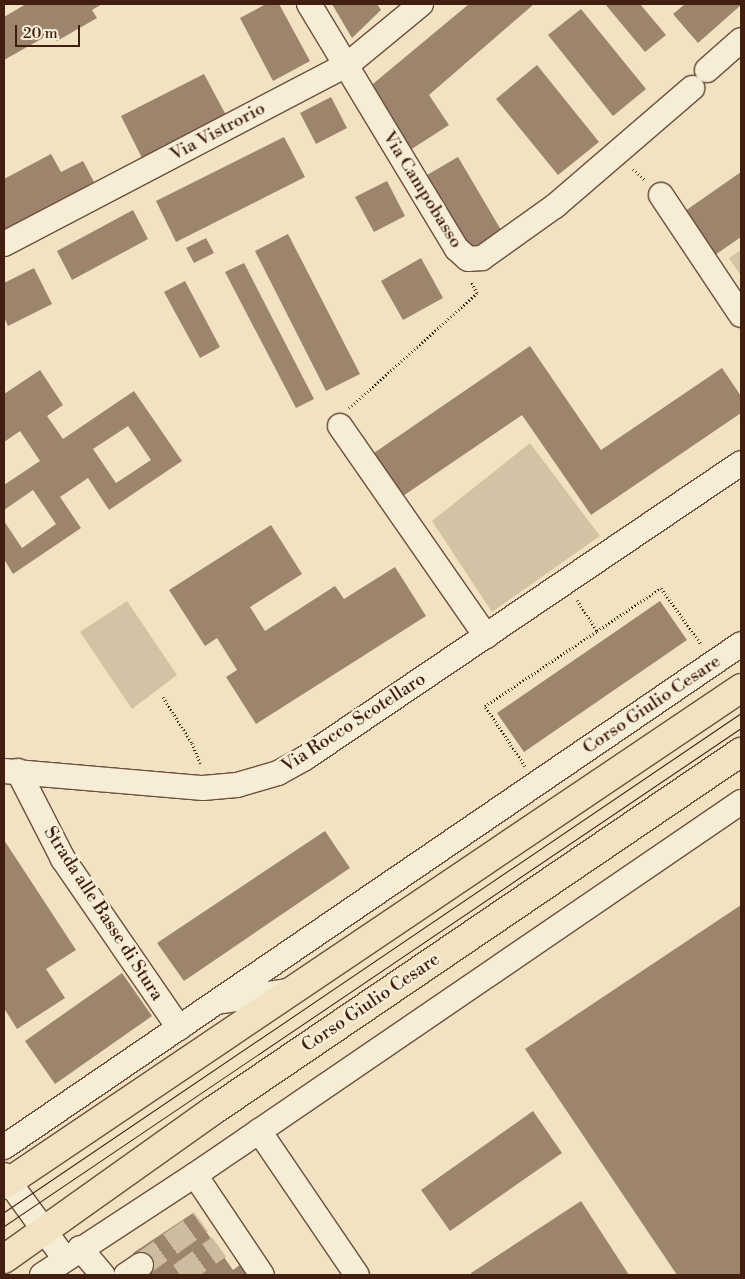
<!DOCTYPE html>
<html>
<head>
<meta charset="utf-8">
<style>
  body { margin:0 }
  #map { position:relative; width:745px; height:1279px; overflow:hidden; background:#f1e3c2; font-family:"Libre Bodoni",serif }
  div>[style] { position:absolute }
  .green>* { inset:0; background:#d3c2a4 }
  .building>* { inset:0; background:#9d846d }
  .minor-tunnel>* { height:24px; margin-top:-12px; transform-origin:0; background:repeating-linear-gradient(90deg,#cebc9e 0 24px,transparent 0 36px) }
  .path>* { height:3px; margin-top:-1.5px; transform-origin:0; background:repeating-linear-gradient(90deg,#411e10 0 1px,transparent 0 3.5px) }
  .roads { filter:drop-shadow(1px 0 #6d4f3c) drop-shadow(-1px 0 #6d4f3c) drop-shadow(0 1px #6d4f3c) drop-shadow(0 -1px #6d4f3c) }
  .minor>* { height:24px; margin:-12px; padding:0 12px; transform-origin:12px; border-radius:12px; background:#f6edd7 }
  .major>* { height:28px; margin:-14px; padding:0 14px; transform-origin:14px; border-radius:14px; background:#f1e3c2 }
  .tram>* { height:1px; margin:-0.5px; padding:0 0.5px; transform-origin:0.5px; border-radius:0.5px; background:#411e10 }
  span { translate:-50% -50%; white-space:nowrap; text-align:center; line-height:1.15; -webkit-text-stroke:5px #f6edd7; paint-order:stroke }
  .street-label { font-size:18px; color:#411e10 }
  .frame { position:absolute; inset:0; border:5px solid #411e10; pointer-events:none }
  .scale { position:absolute; left:15px; top:25px; width:65px; height:22px; box-sizing:border-box; border:2px solid #411e10; border-top:0; padding-left:6px; font-size:15px; line-height:18px; white-space:nowrap; color:#411e10; -webkit-text-stroke:4px #f6edd7; paint-order:stroke }
</style>
</head>
<body>
<div id="map">
  <div class="green">
    <div style="clip-path:polygon(741px 250px,741px 276px,729px 258px)"></div>
    <div style="clip-path:polygon(530px 443px,600px 536px,492px 612px,432px 521px)"></div>
    <div style="clip-path:polygon(127px 601px,177px 675px,132px 709px,80px 632px)"></div>
  </div>
  <div class="building">
    <div style="clip-path:polygon(26px 4px,102px 4px,92px 10px,97px 18px,57px 41px,52px 33px,4px 60px,4px 17px)"></div>
    <div style="clip-path:polygon(266px 4px,279px 4px,310px 61px,273px 81px,240px 18px)"></div>
    <div style="clip-path:polygon(332px 4px,377px 4px,381px 10px,352px 38px)"></div>
    <div style="clip-path:polygon(469px 4px,534px 4px,429px 95px,449px 125px,407px 152px,368px 88px)"></div>
    <div style="clip-path:polygon(605px 4px,640px 4px,666px 35px,645px 52px)"></div>
    <div style="clip-path:polygon(685px 4px,741px 4px,741px 5px,698px 43px,673px 14px)"></div>
    <div style="clip-path:polygon(581px 9px,646px 89px,613px 116px,548px 35px)"></div>
    <div style="clip-path:polygon(537px 65px,599px 142px,558px 175px,496px 99px)"></div>
    <div style="clip-path:polygon(204px 74px,227px 117px,143px 160px,121px 116px)"></div>
    <div style="clip-path:polygon(331px 97px,347px 128px,316px 144px,300px 113px)"></div>
    <div style="clip-path:polygon(284px 137px,305px 177px,176px 242px,156px 201px)"></div>
    <div style="clip-path:polygon(51px 154px,61px 172px,83px 161px,94px 182px,4px 231px,4px 179px)"></div>
    <div style="clip-path:polygon(458px 157px,504px 235px,473px 253px,427px 175px)"></div>
    <div style="clip-path:polygon(741px 172px,741px 237px,715px 255px,685px 211px)"></div>
    <div style="clip-path:polygon(387px 181px,405px 216px,374px 232px,355px 197px)"></div>
    <div style="clip-path:polygon(133px 210px,148px 239px,72px 280px,57px 251px)"></div>
    <div style="clip-path:polygon(288px 234px,360px 374px,326px 391px,255px 251px)"></div>
    <div style="clip-path:polygon(206px 238px,214px 253px,194px 263px,186px 248px)"></div>
    <div style="clip-path:polygon(421px 258px,443px 298px,403px 320px,381px 281px)"></div>
    <div style="clip-path:polygon(244px 263px,314px 399px,296px 408px,225px 272px)"></div>
    <div style="clip-path:polygon(34px 268px,52px 304px,8px 326px,4px 317px,4px 283px)"></div>
    <div style="clip-path:polygon(185px 281px,220px 347px,200px 358px,164px 292px)"></div>
    <div style="clip-path:polygon(530px 346px,601px 450px,722px 368px,741px 396px,741px 413px,591px 515px,522px 415px,400px 498px,371px 455px)"></div>
    <div style="clip-path:polygon(evenodd,40px 370px,63px 405px,47px 416px,63px 439px,134px 391px,182px 461px,109px 510px,88px 478px,60px 497px,81px 528px,13px 574px,4px 559px,4px 521px,22px 548px,56px 524px,33px 490px,4px 510px,4px 485px,40px 461px,20px 431px,4px 442px,4px 394px,40px 370px,128px 426px,151px 460px,116px 483px,93px 449px,128px 426px)"></div>
    <div style="clip-path:polygon(271px 525px,302px 574px,250px 607px,265px 631px,335px 586px,344px 599px,395px 567px,426px 616px,256px 724px,226px 677px,237px 670px,217px 638px,205px 646px,169px 590px)"></div>
    <div style="clip-path:polygon(660px 601px,687px 640px,524px 752px,497px 713px)"></div>
    <div style="clip-path:polygon(325px 831px,350px 868px,184px 981px,157px 943px)"></div>
    <div style="clip-path:polygon(4px 840px,76px 950px,46px 969px,65px 998px,17px 1029px,4px 1008px)"></div>
    <div style="clip-path:polygon(741px 905px,741px 1275px,677px 1275px,525px 1049px)"></div>
    <div style="clip-path:polygon(122px 973px,152px 1016px,55px 1084px,25px 1041px)"></div>
    <div style="clip-path:polygon(533px 1111px,562px 1153px,450px 1231px,421px 1190px)"></div>
    <div style="clip-path:polygon(581px 1201px,629px 1275px,472px 1275px,471px 1273px)"></div>
    <div style="clip-path:polygon(193px 1213px,233px 1270px,244px 1262px,254px 1275px,147px 1275px,133px 1253px)"></div>
  </div>
  <div class="minor-tunnel">
    <div style="left:141px;top:1265px;width:74px;rotate:-35.6deg"></div>
    <div style="left:180px;top:1275px;width:48px;rotate:-35.7deg"></div>
  </div>
  <div class="path">
    <div style="left:633px;top:169px;width:16px;rotate:43deg"></div>
    <div style="left:349px;top:408px;width:172px;rotate:-41.9deg"></div>
    <div style="left:477px;top:293px;width:13px;rotate:-117deg"></div>
    <div style="left:577px;top:600px;width:37px;rotate:57deg"></div>
    <div style="left:597px;top:631px;width:77px;rotate:-33.9deg"></div>
    <div style="left:661px;top:588px;width:69px;rotate:54.5deg"></div>
    <div style="left:163px;top:697px;width:54px;rotate:57.8deg"></div>
    <div style="left:192px;top:743px;width:24px;rotate:68deg"></div>
    <div style="left:525px;top:766px;width:72px;rotate:-123.7deg"></div>
    <div style="left:485px;top:706px;width:135px;rotate:-33.8deg"></div>
  </div>
  <div class="roads">
    <div class="minor">
      <div style="left:309px;top:4px;width:286px;rotate:58.9deg"></div>
      <div style="left:457px;top:249px;width:15px;rotate:42deg"></div>
      <div style="left:468px;top:259px;width:14px;rotate:-4deg"></div>
      <div style="left:482px;top:258px;width:90px;rotate:-35.5deg"></div>
      <div style="left:555px;top:206px;width:181px;rotate:-40.7deg"></div>
      <div style="left:707px;top:70px;width:45px;rotate:-41.4deg"></div>
      <div style="left:661px;top:195px;width:144px;rotate:56.3deg"></div>
      <div style="left:4px;top:244px;width:387px;rotate:-27.6deg"></div>
      <div style="left:347px;top:65px;width:96px;rotate:-39.5deg"></div>
      <div style="left:340px;top:426px;width:256px;rotate:55.2deg"></div>
      <div style="left:4px;top:771px;width:200px;rotate:4.9deg"></div>
      <div style="left:203px;top:788px;width:34px;rotate:-5deg"></div>
      <div style="left:237px;top:785px;width:43px;rotate:-16.3deg"></div>
      <div style="left:278px;top:773px;width:31px;rotate:-29deg"></div>
      <div style="left:305px;top:758px;width:526px;rotate:-34.08deg"></div>
      <div style="left:18px;top:771px;width:99px;rotate:62.9deg"></div>
      <div style="left:63px;top:859px;width:205px;rotate:55.5deg"></div>
      <div style="left:223px;top:1001px;width:72px;rotate:-8.8deg"></div>
      <div style="left:259px;top:1131px;width:174px;rotate:55.8deg"></div>
      <div style="left:4px;top:1147px;width:892px;rotate:-34.31deg"></div>
      <div style="left:4px;top:1175px;width:104px;rotate:54deg"></div>
      <div style="left:195px;top:1175px;width:120px;rotate:56.2deg"></div>
      <div style="left:80px;top:1248px;width:35px;rotate:50deg"></div>
      <div style="left:42px;top:1275px;width:183px;rotate:-33.2deg"></div>
      <div style="left:195px;top:1175px;width:661px;rotate:-34.34deg"></div>
      <div style="left:126px;top:1275px;width:18px;rotate:-34deg"></div>
    </div>
    <div class="major">
      <div style="left:4px;top:1185px;width:889px;rotate:-33.99deg"></div>
      <div style="left:4px;top:1259px;width:254px;rotate:-35.4deg"></div>
      <div style="left:211px;top:1112px;width:641px;rotate:-34.19deg"></div>
    </div>
  </div>
  <div class="tram">
    <div style="left:4px;top:1212px;width:890px;rotate:-34.1deg"></div>
    <div style="left:4px;top:1226px;width:889px;rotate:-34.05deg"></div>
  </div>
  <div class="street-label">
    <span style="left:218px;top:132px;rotate:-28deg">Via Vistrorio</span>
    <span style="left:422px;top:190px;rotate:58deg">Via Campobasso</span>
    <span style="left:652px;top:705px;rotate:-34deg">Corso Giulio Cesare</span>
    <span style="left:354px;top:723px;rotate:-33deg">Via Rocco Scotellaro</span>
    <span style="left:103px;top:914px;rotate:57deg">Strada alle Basse di Stura</span>
    <span style="left:371px;top:1003px;rotate:-34deg">Corso Giulio Cesare</span>
  </div>
  <div class="frame"></div>
  <div class="scale">20 m</div>
</div>
</body>
</html>
